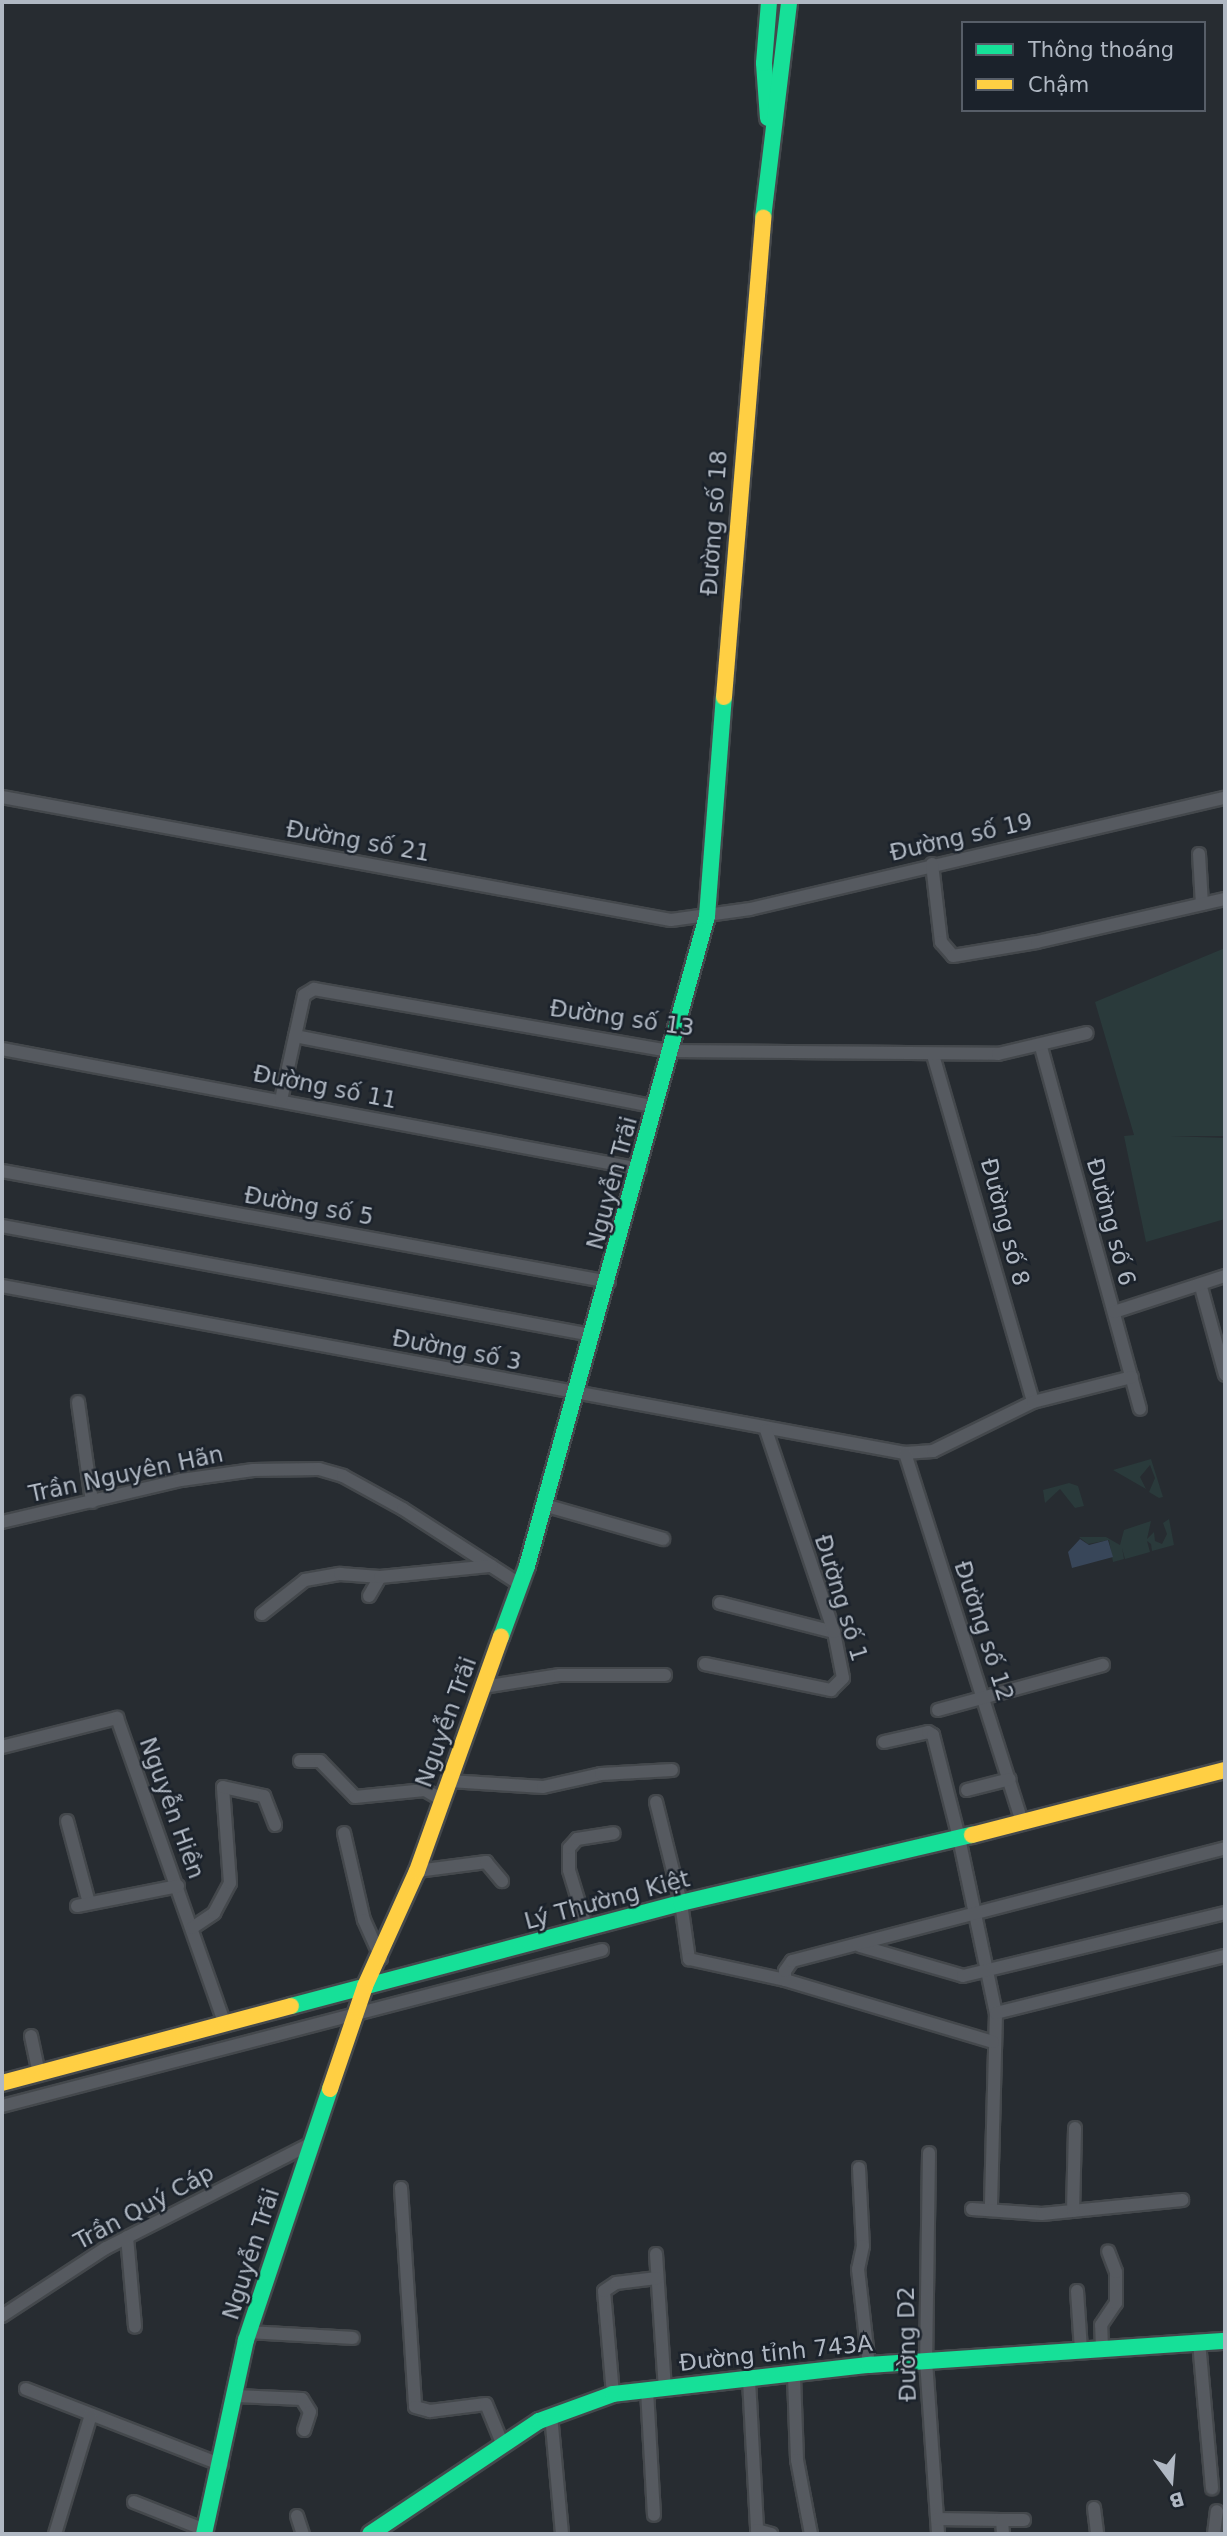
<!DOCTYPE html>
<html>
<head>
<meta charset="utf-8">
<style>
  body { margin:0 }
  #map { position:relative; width:1227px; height:2536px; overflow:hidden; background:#272c31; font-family:"DejaVu Sans",sans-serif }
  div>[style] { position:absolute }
  .green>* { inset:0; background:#2a3a3b }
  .water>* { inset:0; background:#384659 }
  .roads { filter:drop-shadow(2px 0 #44484c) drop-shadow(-2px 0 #44484c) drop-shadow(0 2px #44484c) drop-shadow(0 -2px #44484c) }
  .street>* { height:12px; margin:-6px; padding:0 6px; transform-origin:6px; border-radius:6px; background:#565a60 }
  .fast>* { height:16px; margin:-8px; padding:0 8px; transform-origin:8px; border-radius:8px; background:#16e098 }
  .slow>* { height:16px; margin:-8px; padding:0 8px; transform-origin:8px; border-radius:8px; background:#ffcf43 }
  span { translate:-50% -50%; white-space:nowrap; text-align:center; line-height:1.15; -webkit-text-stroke:5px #1b222b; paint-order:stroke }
  .street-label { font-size:23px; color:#b0b8c3 }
  .frame { position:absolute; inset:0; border:4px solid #b0b8c3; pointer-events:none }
  .legend { position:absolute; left:961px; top:21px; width:245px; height:91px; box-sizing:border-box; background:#1b222b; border:2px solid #575e68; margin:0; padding:9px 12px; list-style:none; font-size:21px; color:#b0b8c3 }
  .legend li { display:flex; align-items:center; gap:14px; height:35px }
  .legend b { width:35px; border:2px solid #575e68 }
  .north { position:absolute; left:1136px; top:2445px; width:70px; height:70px; -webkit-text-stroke:5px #1b222b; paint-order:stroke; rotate:164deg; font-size:19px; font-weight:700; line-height:28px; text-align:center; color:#b0b8c3 }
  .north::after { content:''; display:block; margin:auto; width:24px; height:32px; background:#b0b8c3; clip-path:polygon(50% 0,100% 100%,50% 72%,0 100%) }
</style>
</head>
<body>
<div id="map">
  <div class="green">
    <div style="clip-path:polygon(1225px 948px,1225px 1136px,1170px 1136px,1225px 1138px,1225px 1219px,1146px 1242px,1124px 1136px,1134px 1135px,1095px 1002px)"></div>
    <div style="clip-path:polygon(1151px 1459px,1163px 1497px,1159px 1498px,1149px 1492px,1155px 1478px,1150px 1465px,1140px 1477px,1146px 1489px,1113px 1470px)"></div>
    <div style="clip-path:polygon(1069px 1483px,1078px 1486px,1084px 1506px,1075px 1508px,1060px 1489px,1045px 1503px,1043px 1490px)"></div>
    <div style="clip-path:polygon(1169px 1519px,1174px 1545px,1152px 1551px,1151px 1544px,1147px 1541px,1150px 1552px,1125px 1559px,1122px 1548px,1124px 1559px,1113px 1562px,1109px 1540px,1088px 1544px,1079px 1537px,1106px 1537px,1120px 1545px,1124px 1530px,1151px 1521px,1147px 1539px,1154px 1532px,1155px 1541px,1162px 1544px,1167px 1534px,1163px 1523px)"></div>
  </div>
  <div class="water">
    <div style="clip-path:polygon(1080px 1539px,1089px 1545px,1108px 1540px,1113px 1557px,1072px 1568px,1068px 1552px)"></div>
  </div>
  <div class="roads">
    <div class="street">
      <div style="left:2px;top:797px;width:680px;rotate:10.42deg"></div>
      <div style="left:671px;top:920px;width:80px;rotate:-7.9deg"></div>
      <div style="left:750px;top:909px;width:488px;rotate:-13.2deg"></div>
      <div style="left:1199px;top:854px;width:50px;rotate:86.6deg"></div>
      <div style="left:932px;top:864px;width:79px;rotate:83.4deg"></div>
      <div style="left:941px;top:942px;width:18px;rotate:49deg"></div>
      <div style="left:953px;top:956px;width:85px;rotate:-9.5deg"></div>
      <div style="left:1037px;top:942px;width:193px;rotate:-12.9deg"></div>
      <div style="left:295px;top:1036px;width:368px;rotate:11.1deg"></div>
      <div style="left:1041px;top:1047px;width:375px;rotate:74.7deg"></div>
      <div style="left:2px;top:1049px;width:649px;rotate:10.65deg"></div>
      <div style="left:933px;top:1055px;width:361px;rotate:73.9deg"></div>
      <div style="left:281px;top:1100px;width:107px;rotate:-77.6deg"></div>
      <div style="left:304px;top:995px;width:12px;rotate:-31deg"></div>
      <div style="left:314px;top:989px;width:361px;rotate:9.9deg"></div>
      <div style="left:670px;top:1051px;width:328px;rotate:0.5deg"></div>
      <div style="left:998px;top:1054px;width:91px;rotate:-13.3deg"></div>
      <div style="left:2px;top:1171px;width:617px;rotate:10.36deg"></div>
      <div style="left:2px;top:1226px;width:600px;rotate:10.47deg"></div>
      <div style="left:2px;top:1286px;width:918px;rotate:10.48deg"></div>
      <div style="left:905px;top:1453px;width:28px;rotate:-4deg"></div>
      <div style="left:933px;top:1451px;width:111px;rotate:-26.1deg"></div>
      <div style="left:1033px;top:1402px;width:102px;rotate:-14.2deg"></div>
      <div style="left:1201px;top:1287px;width:91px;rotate:74.7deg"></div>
      <div style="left:1114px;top:1312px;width:117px;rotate:-18deg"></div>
      <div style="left:78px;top:1402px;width:101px;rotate:82deg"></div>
      <div style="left:905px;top:1453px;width:387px;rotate:72.4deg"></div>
      <div style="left:544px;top:1505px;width:124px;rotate:15.9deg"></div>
      <div style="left:2px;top:1522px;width:184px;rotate:-13.2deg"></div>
      <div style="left:181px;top:1480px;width:73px;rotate:-7.9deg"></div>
      <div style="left:253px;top:1470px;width:66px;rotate:-0.9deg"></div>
      <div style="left:319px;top:1469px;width:25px;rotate:16deg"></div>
      <div style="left:343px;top:1476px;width:68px;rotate:28.8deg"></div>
      <div style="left:403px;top:1509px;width:140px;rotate:32.8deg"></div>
      <div style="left:369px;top:1596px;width:22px;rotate:-60deg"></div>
      <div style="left:720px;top:1603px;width:118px;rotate:14.3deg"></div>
      <div style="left:262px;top:1614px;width:55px;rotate:-38.3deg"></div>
      <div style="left:305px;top:1580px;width:36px;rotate:-10deg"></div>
      <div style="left:340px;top:1574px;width:40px;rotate:4.3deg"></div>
      <div style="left:380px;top:1577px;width:112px;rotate:-5.7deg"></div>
      <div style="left:705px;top:1664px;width:129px;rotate:11.7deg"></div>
      <div style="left:831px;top:1690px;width:17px;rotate:-45deg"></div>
      <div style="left:843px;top:1678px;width:47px;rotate:-101.1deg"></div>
      <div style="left:834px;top:1632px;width:213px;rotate:-108.6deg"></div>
      <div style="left:483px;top:1687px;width:78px;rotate:-8.9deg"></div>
      <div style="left:560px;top:1675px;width:105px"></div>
      <div style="left:938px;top:1710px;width:171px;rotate:-15.3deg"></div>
      <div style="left:884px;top:1742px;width:45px;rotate:-12.8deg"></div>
      <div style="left:928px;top:1732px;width:6px;rotate:31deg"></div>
      <div style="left:933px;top:1735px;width:106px;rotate:75.8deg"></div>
      <div style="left:959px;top:1838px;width:179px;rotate:78.1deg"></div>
      <div style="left:996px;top:2013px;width:196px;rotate:91.5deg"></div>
      <div style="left:2px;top:1747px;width:119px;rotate:-14.2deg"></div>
      <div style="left:117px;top:1718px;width:324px;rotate:70.6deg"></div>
      <div style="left:300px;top:1761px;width:20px"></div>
      <div style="left:320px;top:1761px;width:50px;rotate:45.8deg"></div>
      <div style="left:355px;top:1797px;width:70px;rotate:-5.7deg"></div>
      <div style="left:425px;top:1790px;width:20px;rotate:30deg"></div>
      <div style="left:449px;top:1781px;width:94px;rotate:3.7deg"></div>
      <div style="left:543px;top:1787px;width:59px;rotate:-12.6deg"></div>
      <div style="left:601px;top:1774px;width:71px;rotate:-3.2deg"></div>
      <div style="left:967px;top:1790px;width:44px;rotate:-14.3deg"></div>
      <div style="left:656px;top:1802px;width:104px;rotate:76.1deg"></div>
      <div style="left:681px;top:1903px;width:57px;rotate:81.9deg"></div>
      <div style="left:689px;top:1959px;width:98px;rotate:12.3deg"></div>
      <div style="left:67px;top:1821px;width:85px;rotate:75deg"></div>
      <div style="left:344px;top:1833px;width:89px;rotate:77.1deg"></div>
      <div style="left:364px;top:1920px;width:42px;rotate:65.9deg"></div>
      <div style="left:417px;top:1871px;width:70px;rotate:-7.4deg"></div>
      <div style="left:486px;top:1862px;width:25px;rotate:50deg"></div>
      <div style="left:77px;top:1906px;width:103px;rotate:-11.2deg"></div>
      <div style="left:192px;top:1928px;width:27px;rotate:-34deg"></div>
      <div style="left:214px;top:1913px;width:34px;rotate:-62deg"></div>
      <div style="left:230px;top:1883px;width:96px;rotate:-94.2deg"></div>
      <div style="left:223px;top:1787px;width:42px;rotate:12.4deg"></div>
      <div style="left:264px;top:1796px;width:31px;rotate:69deg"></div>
      <div style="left:587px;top:1929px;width:62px;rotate:-107deg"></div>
      <div style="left:569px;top:1870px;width:22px;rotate:-90deg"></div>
      <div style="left:569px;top:1848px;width:12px;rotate:-48deg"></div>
      <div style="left:577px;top:1839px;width:37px;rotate:-9deg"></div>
      <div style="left:860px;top:1946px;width:107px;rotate:16.2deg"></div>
      <div style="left:963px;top:1976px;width:269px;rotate:-13.5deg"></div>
      <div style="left:996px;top:2013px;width:236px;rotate:-14deg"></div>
      <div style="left:31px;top:2036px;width:38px;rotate:78deg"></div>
      <div style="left:993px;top:2042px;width:217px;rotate:-163.4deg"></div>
      <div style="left:785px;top:1980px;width:9px;rotate:-90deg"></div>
      <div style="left:785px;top:1971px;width:12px;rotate:-55deg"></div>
      <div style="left:792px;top:1961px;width:448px;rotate:-14.6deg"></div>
      <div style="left:2px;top:2106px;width:620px;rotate:-14.57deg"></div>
      <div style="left:929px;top:2153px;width:208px;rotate:90.8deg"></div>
      <div style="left:926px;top:2361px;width:173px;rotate:86deg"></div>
      <div style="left:859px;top:2168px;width:78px;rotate:87.1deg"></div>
      <div style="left:863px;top:2246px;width:24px;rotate:102deg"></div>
      <div style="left:858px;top:2269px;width:97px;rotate:83.5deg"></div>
      <div style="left:401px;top:2188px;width:219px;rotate:86.3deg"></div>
      <div style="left:415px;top:2407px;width:16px;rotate:15deg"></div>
      <div style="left:430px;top:2411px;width:56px;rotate:-7.1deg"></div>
      <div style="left:486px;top:2404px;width:42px;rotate:67.7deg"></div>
      <div style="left:972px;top:2209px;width:70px;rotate:4.1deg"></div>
      <div style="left:1042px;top:2214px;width:141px;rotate:-5.7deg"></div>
      <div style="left:1073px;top:2211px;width:83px;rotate:-88.6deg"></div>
      <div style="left:127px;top:2237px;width:90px;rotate:84.9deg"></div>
      <div style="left:656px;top:2254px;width:134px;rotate:86.2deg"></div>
      <div style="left:1077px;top:2291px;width:59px;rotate:86.1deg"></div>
      <div style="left:2px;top:2316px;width:124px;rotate:-33.2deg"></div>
      <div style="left:106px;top:2248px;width:231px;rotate:-27deg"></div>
      <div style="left:249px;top:2332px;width:104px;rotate:3.3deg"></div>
      <div style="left:1199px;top:2342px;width:147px;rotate:84.9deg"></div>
      <div style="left:1102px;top:2349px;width:24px;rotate:-92deg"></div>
      <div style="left:1101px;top:2325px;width:27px;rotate:-56deg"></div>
      <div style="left:1116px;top:2303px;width:31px;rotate:-90deg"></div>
      <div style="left:1116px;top:2272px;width:22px;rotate:-111deg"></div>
      <div style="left:794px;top:2377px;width:83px;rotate:87.9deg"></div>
      <div style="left:797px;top:2460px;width:75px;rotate:79.3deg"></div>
      <div style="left:749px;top:2380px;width:150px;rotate:86.9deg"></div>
      <div style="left:757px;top:2530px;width:15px;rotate:16deg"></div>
      <div style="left:26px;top:2389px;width:210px;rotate:21.2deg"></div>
      <div style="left:647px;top:2390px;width:125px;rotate:86.8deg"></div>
      <div style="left:613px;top:2394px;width:103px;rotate:-95deg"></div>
      <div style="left:604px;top:2291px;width:14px;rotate:-34deg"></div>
      <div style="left:616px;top:2283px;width:41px;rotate:-7deg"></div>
      <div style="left:236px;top:2396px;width:66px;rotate:2.6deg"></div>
      <div style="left:302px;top:2399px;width:15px;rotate:58deg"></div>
      <div style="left:310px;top:2412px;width:19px;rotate:108deg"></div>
      <div style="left:551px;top:2415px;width:120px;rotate:84.7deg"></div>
      <div style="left:134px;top:2502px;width:76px;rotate:21.5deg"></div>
      <div style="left:1094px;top:2508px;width:26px;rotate:83deg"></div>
      <div style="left:297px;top:2516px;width:19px;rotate:72deg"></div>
      <div style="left:937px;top:2519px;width:65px;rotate:0.9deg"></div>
      <div style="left:1002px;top:2520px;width:14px;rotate:86deg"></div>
      <div style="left:1002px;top:2520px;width:22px"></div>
      <div style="left:55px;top:2534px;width:124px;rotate:-73.2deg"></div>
      <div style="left:1214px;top:2534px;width:23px;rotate:-83deg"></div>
    </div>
    <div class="fast">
      <div style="left:768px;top:118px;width:55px;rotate:-94.2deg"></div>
      <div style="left:764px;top:63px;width:61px;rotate:-85.3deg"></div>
      <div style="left:763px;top:218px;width:218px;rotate:-83.1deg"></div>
      <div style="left:501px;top:1637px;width:76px;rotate:-69.9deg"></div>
      <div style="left:527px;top:1566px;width:674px;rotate:-74.52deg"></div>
      <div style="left:707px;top:916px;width:220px;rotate:-85.6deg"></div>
      <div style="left:291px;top:2006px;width:403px;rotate:-14.8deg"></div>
      <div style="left:681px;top:1903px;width:299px;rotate:-13.2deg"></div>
      <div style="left:204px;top:2534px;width:198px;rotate:-77.8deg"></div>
      <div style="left:246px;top:2340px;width:265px;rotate:-71.5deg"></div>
      <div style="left:370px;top:2534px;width:203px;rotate:-33.8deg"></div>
      <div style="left:539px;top:2421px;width:79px;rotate:-20deg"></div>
      <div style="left:613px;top:2394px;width:258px;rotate:-6.5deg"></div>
      <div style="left:869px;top:2365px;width:357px;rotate:-3.9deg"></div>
    </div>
    <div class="slow">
      <div style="left:724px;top:697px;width:481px;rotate:-85.3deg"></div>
      <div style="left:972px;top:1835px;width:261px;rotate:-14.4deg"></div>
      <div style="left:2px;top:2083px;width:299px;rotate:-14.9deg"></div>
      <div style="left:330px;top:2089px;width:109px;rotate:-71.2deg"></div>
      <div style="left:365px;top:1986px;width:126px;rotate:-65.7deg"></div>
      <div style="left:417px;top:1871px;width:249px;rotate:-70.3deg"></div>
    </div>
  </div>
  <div class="street-label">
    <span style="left:714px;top:523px;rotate:-86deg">Đường số 18</span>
    <span style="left:961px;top:837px;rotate:-13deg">Đường số 19</span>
    <span style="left:358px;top:841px;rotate:10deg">Đường số 21</span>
    <span style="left:622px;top:1018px;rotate:8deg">Đường số 13</span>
    <span style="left:325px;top:1087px;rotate:11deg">Đường số 11</span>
    <span style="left:612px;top:1183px;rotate:-75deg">Nguyễn Trãi</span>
    <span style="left:309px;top:1206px;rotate:10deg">Đường số 5</span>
    <span style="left:1005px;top:1222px;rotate:75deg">Đường số 8</span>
    <span style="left:1111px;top:1222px;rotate:75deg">Đường số 6</span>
    <span style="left:457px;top:1350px;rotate:11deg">Đường số 3</span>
    <span style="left:126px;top:1474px;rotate:-12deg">Trần Nguyên Hãn</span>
    <span style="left:841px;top:1598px;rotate:73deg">Đường số 1</span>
    <span style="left:984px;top:1631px;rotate:72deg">Đường số 12</span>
    <span style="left:446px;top:1722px;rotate:-70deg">Nguyễn Trãi</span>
    <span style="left:172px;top:1808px;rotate:70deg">Nguyễn Hiền</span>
    <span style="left:607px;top:1900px;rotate:-15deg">Lý Thường Kiệt</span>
    <span style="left:144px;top:2207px;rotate:-28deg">Trần Quý Cáp</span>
    <span style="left:251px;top:2254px;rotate:-72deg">Nguyễn Trãi</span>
    <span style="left:907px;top:2344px;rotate:-91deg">Đường D2</span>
    <span style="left:776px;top:2353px;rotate:-6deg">Đường tỉnh 743A</span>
  </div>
  <div class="frame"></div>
  <ul class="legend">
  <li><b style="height:9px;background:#16e098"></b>Thông thoáng</li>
  <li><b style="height:9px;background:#ffcf43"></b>Chậm</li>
  </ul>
  <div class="north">B</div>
</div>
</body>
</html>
